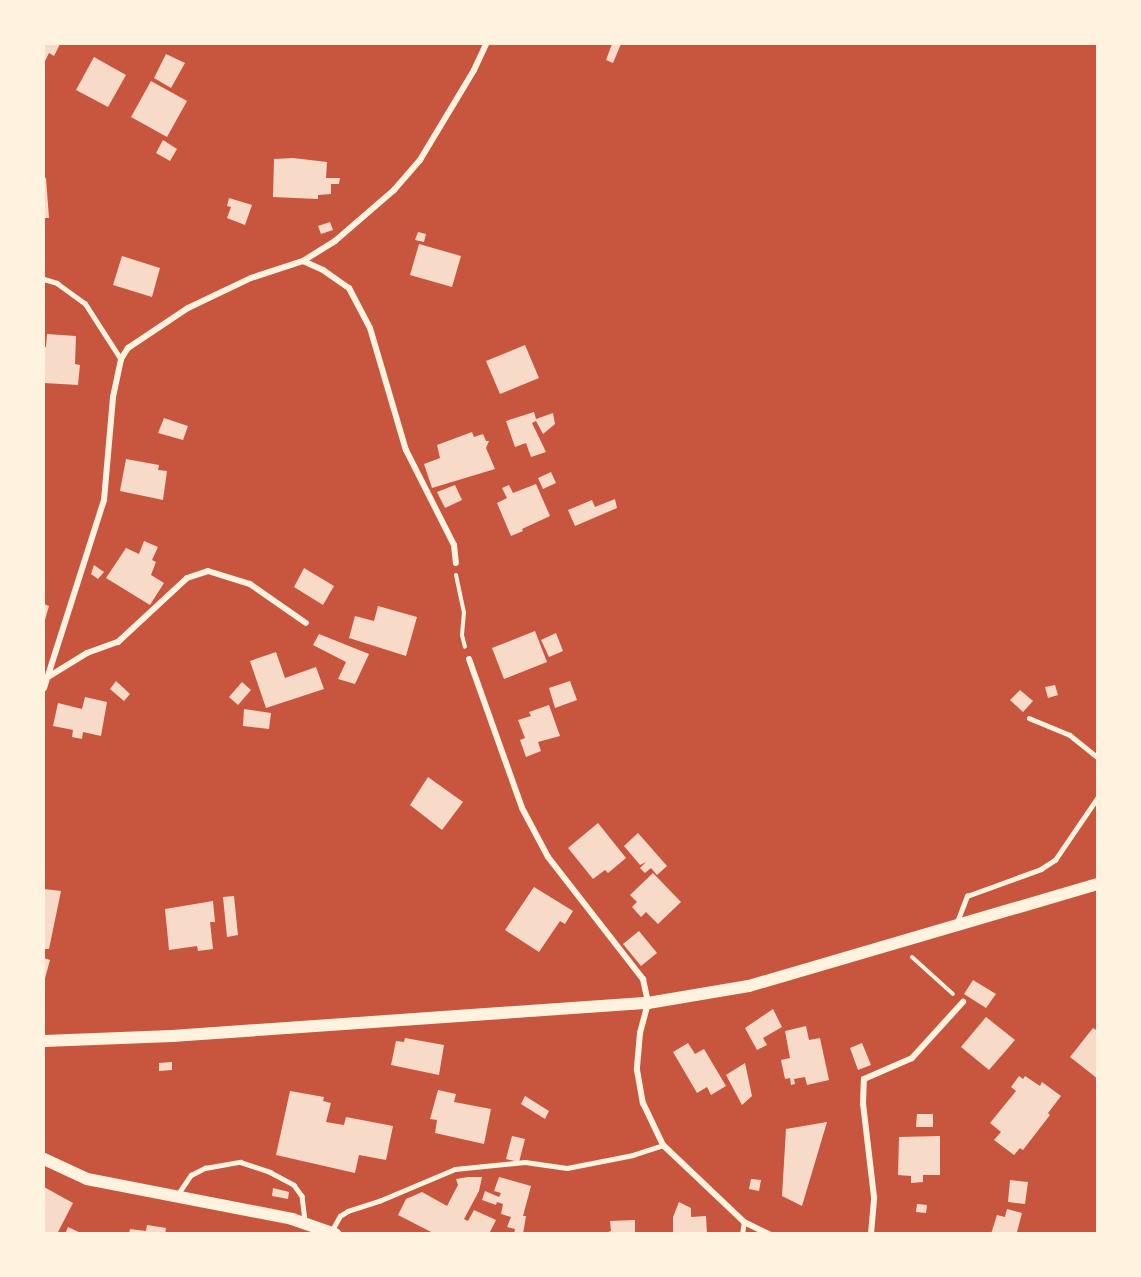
<!DOCTYPE html>
<html>
<head>
<meta charset="utf-8">
<style>
  body { margin:0 }
  #map { position:relative; width:1141px; height:1277px; overflow:hidden; background:#c8553d; font-family:Jost,sans-serif }
  div>[style] { position:absolute }
  .building>* { inset:0; background:#f7dbc8 }
  .path>* { height:4px; margin:-2px; padding:0 2px; transform-origin:2px; border-radius:2px; background:#fff3e0 }
  .service>* { height:4.5px; margin:-2.25px; padding:0 2.25px; transform-origin:2.25px; border-radius:2.25px; background:#fff3e0 }
  .minor>* { height:6px; margin:-3px; padding:0 3px; transform-origin:3px; border-radius:3px; background:#fff3e0 }
  .secondary>* { height:12px; margin:-6px; padding:0 6px; transform-origin:6px; border-radius:6px; background:#fff3e0 }
  span { translate:-50% -50%; white-space:nowrap; text-align:center; line-height:1.15; -webkit-text-stroke:4.5px #fff3e0; paint-order:stroke }
  .frame { position:absolute; inset:0; border:45px solid #fff3e0; pointer-events:none }
</style>
</head>
<body>
<div id="map">
  <div class="building">
    <div style="clip-path:polygon(44px 44px,60px 44px,54px 56px,49px 53px,44px 63px)"></div>
    <div style="clip-path:polygon(612px 44px,621px 44px,613px 63px,606px 60px)"></div>
    <div style="clip-path:polygon(166px 54px,185px 63px,171px 88px,154px 78px)"></div>
    <div style="clip-path:polygon(94px 57px,126px 75px,108px 107px,76px 90px)"></div>
    <div style="clip-path:polygon(151px 81px,187px 101px,167px 137px,131px 117px)"></div>
    <div style="clip-path:polygon(163px 140px,177px 149px,170px 161px,156px 153px)"></div>
    <div style="clip-path:polygon(293px 158px,327px 162px,326px 178px,340px 178px,339px 184px,331px 184px,331px 194px,318px 195px,318px 199px,273px 197px,274px 159px)"></div>
    <div style="clip-path:polygon(44px 178px,46px 178px,49px 218px,44px 218px)"></div>
    <div style="clip-path:polygon(229px 198px,252px 205px,245px 225px,227px 218px,231px 207px,227px 206px)"></div>
    <div style="clip-path:polygon(330px 222px,333px 230px,321px 234px,318px 226px)"></div>
    <div style="clip-path:polygon(418px 232px,426px 234px,424px 242px,415px 240px)"></div>
    <div style="clip-path:polygon(419px 244px,461px 256px,452px 287px,410px 275px)"></div>
    <div style="clip-path:polygon(122px 256px,160px 268px,152px 297px,113px 285px)"></div>
    <div style="clip-path:polygon(47px 334px,76px 336px,75px 364px,80px 365px,78px 385px,44px 383px,44px 347px,46px 347px)"></div>
    <div style="clip-path:polygon(525px 345px,539px 378px,500px 394px,486px 361px)"></div>
    <div style="clip-path:polygon(534px 412px,536px 419px,553px 413px,555px 424px,543px 434px,536px 421px,532px 423px,546px 452px,531px 457px,526px 443px,515px 447px,506px 421px)"></div>
    <div style="clip-path:polygon(164px 418px,188px 426px,183px 440px,158px 433px)"></div>
    <div style="clip-path:polygon(472px 432px,474px 437px,483px 434px,486px 441px,489px 441px,486px 448px,495px 469px,432px 488px,424px 464px,440px 458px,437px 445px)"></div>
    <div style="clip-path:polygon(126px 459px,159px 465px,158px 470px,167px 471px,163px 500px,120px 491px)"></div>
    <div style="clip-path:polygon(551px 472px,556px 483px,543px 489px,538px 478px)"></div>
    <div style="clip-path:polygon(536px 484px,550px 516px,522px 529px,523px 531px,511px 536px,497px 503px,507px 498px,502px 488px,509px 485px,513px 493px)"></div>
    <div style="clip-path:polygon(455px 485px,462px 500px,445px 508px,437px 492px)"></div>
    <div style="clip-path:polygon(615px 499px,617px 508px,575px 526px,568px 510px,592px 500px,595px 507px)"></div>
    <div style="clip-path:polygon(144px 541px,158px 547px,152px 560px,156px 562px,151px 575px,164px 583px,150px 605px,106px 578px,126px 548px,139px 554px)"></div>
    <div style="clip-path:polygon(94px 565px,104px 572px,98px 579px,91px 574px)"></div>
    <div style="clip-path:polygon(304px 568px,334px 586px,323px 605px,294px 587px)"></div>
    <div style="clip-path:polygon(44px 604px,49px 606px,44px 623px)"></div>
    <div style="clip-path:polygon(378px 606px,417px 617px,406px 656px,349px 638px,355px 616px,374px 621px)"></div>
    <div style="clip-path:polygon(535px 631px,547px 662px,504px 679px,492px 648px)"></div>
    <div style="clip-path:polygon(556px 633px,563px 651px,549px 657px,541px 640px)"></div>
    <div style="clip-path:polygon(319px 634px,369px 654px,355px 684px,338px 679px,346px 662px,313px 645px)"></div>
    <div style="clip-path:polygon(276px 652px,285px 678px,316px 667px,324px 689px,266px 708px,250px 661px)"></div>
    <div style="clip-path:polygon(116px 681px,130px 694px,124px 701px,110px 689px)"></div>
    <div style="clip-path:polygon(570px 681px,577px 700px,555px 708px,549px 688px)"></div>
    <div style="clip-path:polygon(242px 682px,251px 690px,238px 705px,229px 697px)"></div>
    <div style="clip-path:polygon(1055px 685px,1058px 695px,1048px 698px,1045px 687px)"></div>
    <div style="clip-path:polygon(1020px 690px,1033px 701px,1023px 712px,1010px 700px)"></div>
    <div style="clip-path:polygon(85px 697px,107px 702px,101px 736px,83px 732px,82px 739px,72px 737px,73px 730px,53px 726px,58px 703px,82px 709px)"></div>
    <div style="clip-path:polygon(549px 705px,560px 736px,538px 742px,541px 751px,526px 757px,520px 740px,525px 738px,518px 720px,531px 716px,529px 712px)"></div>
    <div style="clip-path:polygon(244px 709px,271px 713px,269px 729px,243px 726px)"></div>
    <div style="clip-path:polygon(428px 777px,463px 802px,442px 830px,410px 805px)"></div>
    <div style="clip-path:polygon(598px 823px,626px 858px,608px 873px,605px 870px,593px 879px,568px 848px)"></div>
    <div style="clip-path:polygon(638px 833px,667px 866px,657px 875px,651px 868px,645px 873px,640px 868px,646px 862px,640px 865px,624px 846px)"></div>
    <div style="clip-path:polygon(653px 873px,681px 902px,658px 924px,646px 912px,641px 917px,632px 907px,637px 902px,630px 895px)"></div>
    <div style="clip-path:polygon(534px 887px,573px 911px,565px 924px,560px 921px,539px 952px,505px 930px)"></div>
    <div style="clip-path:polygon(44px 889px,61px 891px,49px 949px,44px 949px)"></div>
    <div style="clip-path:polygon(234px 896px,238px 935px,227px 937px,223px 897px)"></div>
    <div style="clip-path:polygon(213px 901px,215px 922px,210px 922px,213px 949px,198px 951px,197px 946px,169px 950px,165px 909px)"></div>
    <div style="clip-path:polygon(639px 931px,657px 953px,641px 966px,623px 944px)"></div>
    <div style="clip-path:polygon(44px 958px,50px 960px,44px 982px)"></div>
    <div style="clip-path:polygon(973px 980px,996px 994px,986px 1008px,964px 994px)"></div>
    <div style="clip-path:polygon(773px 1009px,782px 1027px,763px 1038px,767px 1045px,757px 1050px,745px 1028px)"></div>
    <div style="clip-path:polygon(986px 1017px,1015px 1040px,989px 1070px,961px 1047px)"></div>
    <div style="clip-path:polygon(806px 1026px,809px 1040px,820px 1038px,829px 1080px,807px 1085px,805px 1077px,794px 1079px,795px 1084px,791px 1085px,790px 1078px,785px 1079px,781px 1060px,790px 1058px,785px 1031px)"></div>
    <div style="clip-path:polygon(1093px 1028px,1098px 1031px,1098px 1079px,1070px 1057px)"></div>
    <div style="clip-path:polygon(405px 1038px,444px 1045px,439px 1075px,391px 1065px,396px 1041px,404px 1042px)"></div>
    <div style="clip-path:polygon(688px 1043px,695px 1054px,704px 1049px,726px 1086px,711px 1095px,707px 1087px,697px 1093px,673px 1052px)"></div>
    <div style="clip-path:polygon(862px 1043px,871px 1065px,858px 1070px,850px 1048px)"></div>
    <div style="clip-path:polygon(172px 1062px,172px 1070px,159px 1071px,159px 1063px)"></div>
    <div style="clip-path:polygon(745px 1063px,752px 1096px,742px 1105px,726px 1075px)"></div>
    <div style="clip-path:polygon(1019px 1076px,1023px 1079px,1025px 1076px,1040px 1086px,1042px 1082px,1061px 1096px,1048px 1113px,1050px 1115px,1023px 1150px,1020px 1148px,1014px 1155px,994px 1140px,1001px 1132px,990px 1123px,1016px 1091px,1011px 1087px)"></div>
    <div style="clip-path:polygon(438px 1090px,456px 1094px,454px 1102px,491px 1109px,484px 1144px,435px 1133px,437px 1120px,430px 1119px)"></div>
    <div style="clip-path:polygon(290px 1091px,324px 1097px,323px 1101px,331px 1103px,326px 1122px,344px 1125px,346px 1117px,393px 1126px,386px 1160px,359px 1155px,355px 1173px,276px 1155px)"></div>
    <div style="clip-path:polygon(525px 1096px,549px 1111px,545px 1119px,521px 1104px)"></div>
    <div style="clip-path:polygon(917px 1114px,933px 1114px,933px 1127px,916px 1127px)"></div>
    <div style="clip-path:polygon(827px 1122px,802px 1206px,782px 1196px,786px 1129px)"></div>
    <div style="clip-path:polygon(512px 1136px,525px 1139px,519px 1162px,506px 1159px)"></div>
    <div style="clip-path:polygon(940px 1136px,940px 1175px,923px 1175px,923px 1182px,911px 1183px,911px 1176px,898px 1175px,899px 1137px)"></div>
    <div style="clip-path:polygon(468px 1177px,482px 1177px,479px 1191px,464px 1219px,468px 1221px,474px 1210px,496px 1220px,489px 1234px,435px 1234px,398px 1215px,406px 1199px,422px 1192px,447px 1206px,458px 1185px,456px 1179px)"></div>
    <div style="clip-path:polygon(499px 1177px,531px 1186px,523px 1216px,526px 1216px,523px 1234px,514px 1234px,515px 1229px,507px 1227px,511px 1217px,501px 1214px,503px 1204px,497px 1202px,496px 1205px,482px 1200px,485px 1191px,499px 1197px,501px 1193px,494px 1191px)"></div>
    <div style="clip-path:polygon(751px 1179px,761px 1180px,759px 1191px,749px 1189px)"></div>
    <div style="clip-path:polygon(1010px 1180px,1028px 1182px,1025px 1204px,1008px 1202px)"></div>
    <div style="clip-path:polygon(44px 1187px,73px 1203px,57px 1234px,44px 1233px)"></div>
    <div style="clip-path:polygon(273px 1188px,289px 1192px,288px 1199px,272px 1196px)"></div>
    <div style="clip-path:polygon(679px 1202px,691px 1208px,691px 1217px,706px 1216px,707px 1234px,673px 1234px,673px 1217px)"></div>
    <div style="clip-path:polygon(917px 1204px,927px 1205px,926px 1213px,916px 1212px)"></div>
    <div style="clip-path:polygon(1007px 1209px,1022px 1213px,1017px 1232px,1021px 1234px,991px 1234px,997px 1215px,1005px 1217px)"></div>
    <div style="clip-path:polygon(635px 1220px,635px 1234px,603px 1234px,611px 1231px,610px 1221px)"></div>
    <div style="clip-path:polygon(147px 1225px,166px 1228px,165px 1234px,129px 1234px,130px 1229px,146px 1231px)"></div>
    <div style="clip-path:polygon(68px 1227px,83px 1234px,65px 1234px)"></div>
  </div>
  <div class="path">
    <div style="left:456px;top:575px;width:38px;rotate:78deg"></div>
    <div style="left:464px;top:612px;width:23px;rotate:95deg"></div>
    <div style="left:462px;top:635px;width:12px;rotate:76deg"></div>
    <div style="left:912px;top:957px;width:55px;rotate:42.1deg"></div>
  </div>
  <div class="service">
    <div style="left:44px;top:279px;width:14px;rotate:17deg"></div>
    <div style="left:57px;top:283px;width:34px;rotate:36deg"></div>
    <div style="left:85px;top:303px;width:67px;rotate:57.3deg"></div>
    <div style="left:1029px;top:718px;width:44px;rotate:22.5deg"></div>
    <div style="left:1070px;top:735px;width:36px;rotate:39deg"></div>
    <div style="left:957px;top:922px;width:28px;rotate:-69deg"></div>
    <div style="left:967px;top:896px;width:79px;rotate:-20deg"></div>
    <div style="left:1041px;top:869px;width:17px;rotate:-33deg"></div>
    <div style="left:1055px;top:860px;width:76px;rotate:-55.7deg"></div>
    <div style="left:178px;top:1194px;width:23px;rotate:-56deg"></div>
    <div style="left:191px;top:1175px;width:16px;rotate:-27deg"></div>
    <div style="left:205px;top:1168px;width:36px;rotate:-10deg"></div>
    <div style="left:240px;top:1162px;width:32px;rotate:18deg"></div>
    <div style="left:270px;top:1172px;width:27px;rotate:28deg"></div>
    <div style="left:294px;top:1185px;width:14px;rotate:54deg"></div>
    <div style="left:302px;top:1196px;width:26px;rotate:83deg"></div>
    <div style="left:331px;top:1232px;width:18px;rotate:-61deg"></div>
    <div style="left:340px;top:1216px;width:9px;rotate:-32deg"></div>
    <div style="left:348px;top:1211px;width:33px;rotate:-18deg"></div>
    <div style="left:379px;top:1201px;width:82px;rotate:-22.8deg"></div>
    <div style="left:455px;top:1169px;width:70px;rotate:-5.7deg"></div>
    <div style="left:525px;top:1162px;width:42px;rotate:8.1deg"></div>
    <div style="left:567px;top:1168px;width:67px;rotate:-11.1deg"></div>
    <div style="left:633px;top:1155px;width:32px;rotate:-18deg"></div>
    <div style="left:742px;top:1234px;width:12px;rotate:-81deg"></div>
  </div>
  <div class="minor">
    <div style="left:303px;top:261px;width:22px;rotate:24deg"></div>
    <div style="left:323px;top:270px;width:32px;rotate:35deg"></div>
    <div style="left:349px;top:288px;width:45px;rotate:62.3deg"></div>
    <div style="left:370px;top:328px;width:127px;rotate:73.6deg"></div>
    <div style="left:406px;top:450px;width:106px;rotate:63.2deg"></div>
    <div style="left:454px;top:545px;width:18px;rotate:84deg"></div>
    <div style="left:469px;top:659px;width:158px;rotate:70.4deg"></div>
    <div style="left:522px;top:808px;width:55px;rotate:62deg"></div>
    <div style="left:548px;top:857px;width:155px;rotate:52.1deg"></div>
    <div style="left:643px;top:979px;width:25px;rotate:78deg"></div>
    <div style="left:648px;top:1003px;width:31px;rotate:105deg"></div>
    <div style="left:640px;top:1033px;width:37px;rotate:95deg"></div>
    <div style="left:637px;top:1070px;width:34px;rotate:80deg"></div>
    <div style="left:643px;top:1103px;width:47px;rotate:64.5deg"></div>
    <div style="left:663px;top:1145px;width:112px;rotate:43.5deg"></div>
    <div style="left:744px;top:1222px;width:28px;rotate:26deg"></div>
    <div style="left:48px;top:677px;width:46px;rotate:-31.6deg"></div>
    <div style="left:87px;top:653px;width:33px;rotate:-20deg"></div>
    <div style="left:118px;top:642px;width:94px;rotate:-42.8deg"></div>
    <div style="left:187px;top:578px;width:22px;rotate:-18deg"></div>
    <div style="left:208px;top:571px;width:44px;rotate:17.2deg"></div>
    <div style="left:250px;top:584px;width:68px;rotate:34.9deg"></div>
    <div style="left:44px;top:688px;width:197px;rotate:-72.3deg"></div>
    <div style="left:104px;top:500px;width:103px;rotate:-85deg"></div>
    <div style="left:113px;top:397px;width:39px;rotate:-78deg"></div>
    <div style="left:121px;top:359px;width:13px;rotate:-58deg"></div>
    <div style="left:128px;top:348px;width:72px;rotate:-33.7deg"></div>
    <div style="left:188px;top:308px;width:70px;rotate:-25.5deg"></div>
    <div style="left:251px;top:278px;width:55px;rotate:-18.1deg"></div>
    <div style="left:303px;top:261px;width:38px;rotate:-32deg"></div>
    <div style="left:335px;top:241px;width:78px;rotate:-40.8deg"></div>
    <div style="left:394px;top:190px;width:40px;rotate:-49deg"></div>
    <div style="left:420px;top:160px;width:105px;rotate:-59deg"></div>
    <div style="left:474px;top:70px;width:29px;rotate:-65deg"></div>
    <div style="left:871px;top:1234px;width:37px;rotate:-85deg"></div>
    <div style="left:874px;top:1197px;width:94px;rotate:-96.7deg"></div>
    <div style="left:863px;top:1104px;width:25px;rotate:-88deg"></div>
    <div style="left:864px;top:1079px;width:52px;rotate:-23.6deg"></div>
    <div style="left:912px;top:1058px;width:76px;rotate:-47.7deg"></div>
  </div>
  <div class="secondary">
    <div style="left:44px;top:1041px;width:128px;rotate:-2.2deg"></div>
    <div style="left:172px;top:1036px;width:477px;rotate:-4deg"></div>
    <div style="left:648px;top:1003px;width:102px;rotate:-9.6deg"></div>
    <div style="left:749px;top:986px;width:364px;rotate:-16.3deg"></div>
    <div style="left:44px;top:1159px;width:47px;rotate:24.9deg"></div>
    <div style="left:87px;top:1179px;width:209px;rotate:11deg"></div>
    <div style="left:292px;top:1219px;width:46px;rotate:19.2deg"></div>
  </div>
  <div class="frame"></div>
</div>
</body>
</html>
